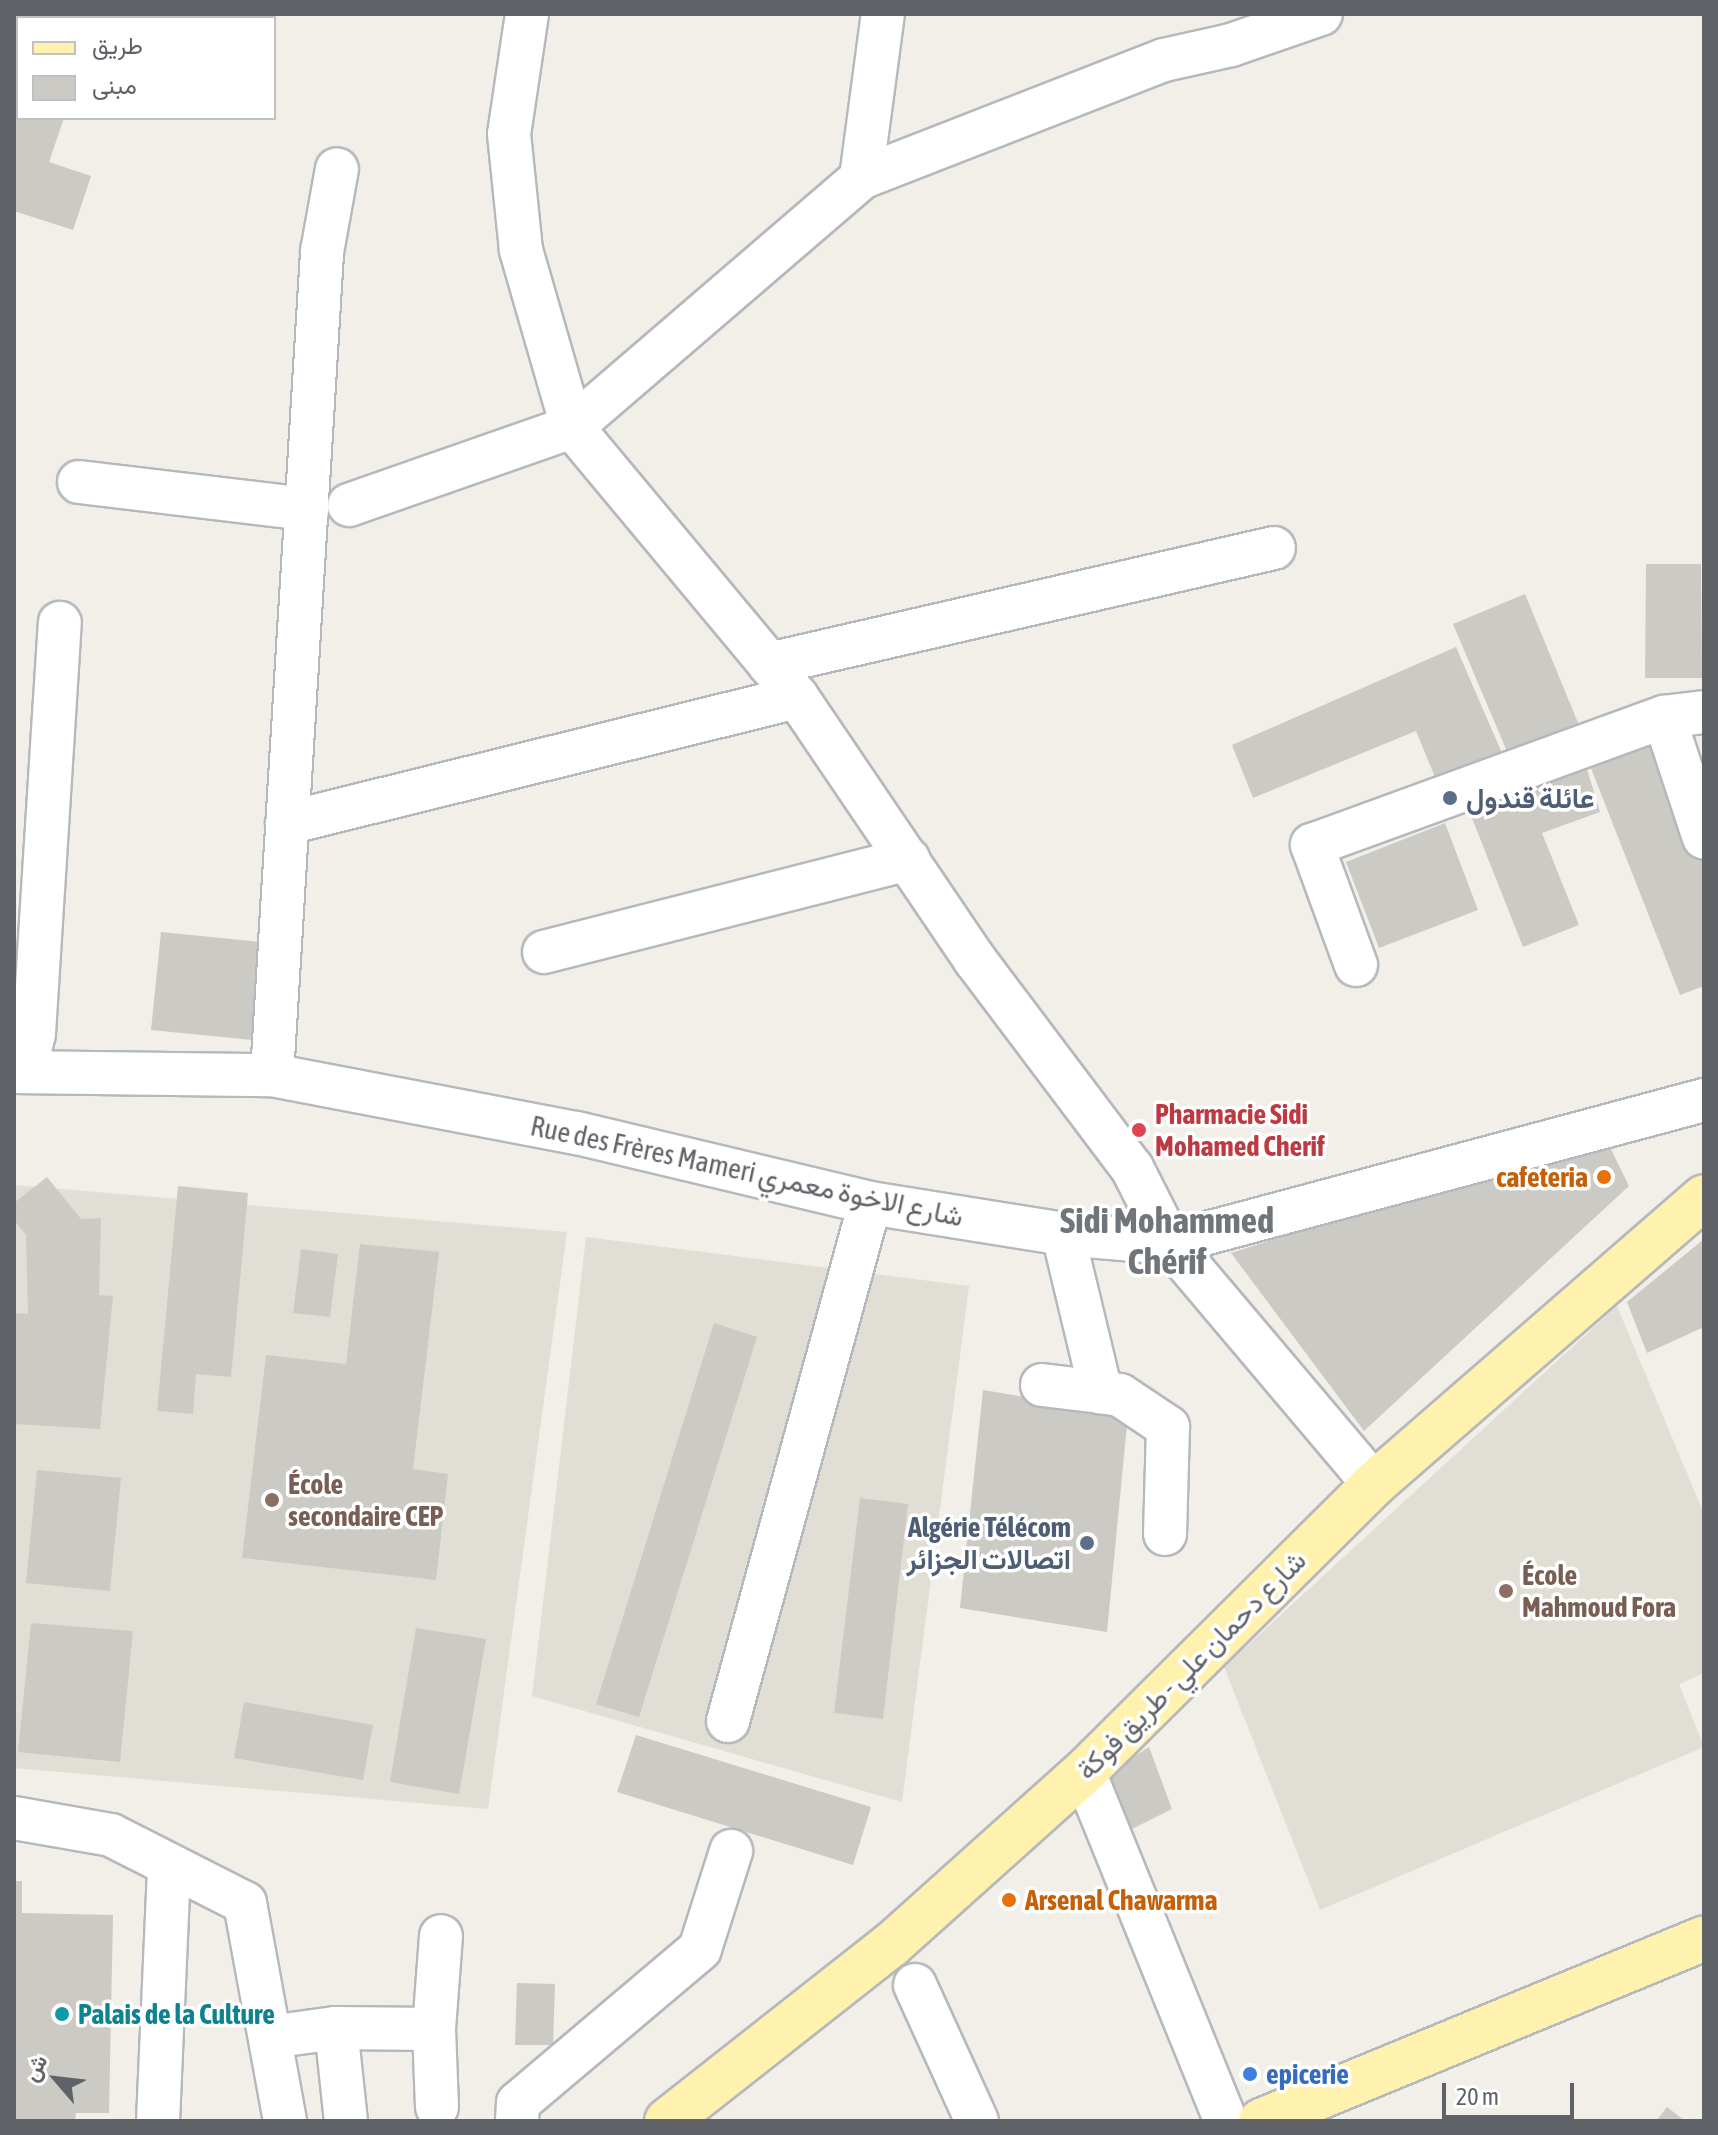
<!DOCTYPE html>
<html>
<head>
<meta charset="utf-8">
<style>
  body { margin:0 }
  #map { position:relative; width:1718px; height:2135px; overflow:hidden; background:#f1efe8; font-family:"Asap Condensed",Vazirmatn,sans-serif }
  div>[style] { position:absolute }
  .education>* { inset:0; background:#e1ded6 }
  .building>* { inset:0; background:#cccac5 }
  .roads { filter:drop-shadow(2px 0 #b5b8bc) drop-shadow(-2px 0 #b5b8bc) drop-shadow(0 2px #b5b8bc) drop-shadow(0 -2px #b5b8bc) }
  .minor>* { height:42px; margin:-21px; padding:0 21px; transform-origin:21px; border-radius:21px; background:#fff }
  .major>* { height:44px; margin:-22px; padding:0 22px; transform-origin:22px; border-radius:22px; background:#fff2af }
  .dots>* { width:22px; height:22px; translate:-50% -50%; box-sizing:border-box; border:4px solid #fff; border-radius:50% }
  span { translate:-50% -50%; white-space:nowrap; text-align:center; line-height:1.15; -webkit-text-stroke:7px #fff; paint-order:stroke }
  .service-label { font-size:28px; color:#4e5e75; font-weight:700 }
  .left { translate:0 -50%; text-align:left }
  .right { translate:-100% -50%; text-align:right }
  .health-label { font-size:28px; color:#be3a42; font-weight:700 }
  .street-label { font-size:28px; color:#5f6368 }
  .food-label { font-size:28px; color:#c56008; font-weight:700 }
  .education-label { font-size:28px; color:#785e54; font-weight:700 }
  .culture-label { font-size:28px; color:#0d838f; font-weight:700 }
  .shop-label { font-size:28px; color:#366cbe; font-weight:700 }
  .district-label { font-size:36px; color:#70757a; font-weight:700 }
  .frame { position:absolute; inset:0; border:16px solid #5f6368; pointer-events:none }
  .legend { position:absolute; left:16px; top:16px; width:260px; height:104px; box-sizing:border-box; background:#fff; border:2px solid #bfc1c3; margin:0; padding:10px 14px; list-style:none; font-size:24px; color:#5f6368 }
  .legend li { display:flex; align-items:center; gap:16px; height:40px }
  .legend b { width:40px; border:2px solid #bfc1c3 }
  .north { position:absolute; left:16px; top:2039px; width:80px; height:80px; -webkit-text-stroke:6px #fff; paint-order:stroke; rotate:298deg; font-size:22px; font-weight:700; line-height:32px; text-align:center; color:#5f6368 }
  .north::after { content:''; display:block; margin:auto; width:28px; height:36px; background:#5f6368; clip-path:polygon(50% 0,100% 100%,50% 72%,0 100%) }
  .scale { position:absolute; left:1442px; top:2083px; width:132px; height:36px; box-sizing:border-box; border:4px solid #5f6368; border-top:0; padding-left:10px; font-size:24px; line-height:28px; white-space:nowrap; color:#5f6368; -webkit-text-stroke:6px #fff; paint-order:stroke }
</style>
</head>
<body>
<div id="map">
  <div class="education">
    <div style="clip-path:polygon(14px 1185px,567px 1232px,488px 1809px,14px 1768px)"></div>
    <div style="clip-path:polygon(586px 1237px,969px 1286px,902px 1802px,532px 1696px)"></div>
    <div style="clip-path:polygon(1617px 1306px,1704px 1514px,1704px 1673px,1679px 1684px,1704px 1747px,1320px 1910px,1224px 1667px)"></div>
  </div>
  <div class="building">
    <div style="clip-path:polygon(14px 98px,18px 118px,64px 118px,49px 162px,91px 176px,73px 230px,14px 211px)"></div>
    <div style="clip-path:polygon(1646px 564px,1701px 564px,1702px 678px,1645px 678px)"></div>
    <div style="clip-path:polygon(1525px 594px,1581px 730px,1511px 761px,1453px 624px)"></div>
    <div style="clip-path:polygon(1456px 647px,1505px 760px,1437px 782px,1416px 731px,1253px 798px,1232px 745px)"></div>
    <div style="clip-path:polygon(1650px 728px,1704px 865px,1704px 986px,1680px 995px,1585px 753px)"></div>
    <div style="clip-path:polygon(1583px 756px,1600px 812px,1542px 833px,1579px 925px,1523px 947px,1464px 798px)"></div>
    <div style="clip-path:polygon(1445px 823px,1478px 910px,1379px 948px,1346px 862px)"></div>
    <div style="clip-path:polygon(161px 932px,262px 942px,252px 1040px,151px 1030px)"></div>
    <div style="clip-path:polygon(1604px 1135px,1629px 1186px,1364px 1431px,1231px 1253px)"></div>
    <div style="clip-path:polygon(47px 1177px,81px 1219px,101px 1218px,99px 1295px,113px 1296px,100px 1429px,14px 1424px,14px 1313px,28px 1314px,26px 1235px,14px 1220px,14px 1203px)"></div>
    <div style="clip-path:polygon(178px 1186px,248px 1193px,231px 1377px,196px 1374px,193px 1414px,157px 1411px)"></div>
    <div style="clip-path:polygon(1704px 1239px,1704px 1327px,1647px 1353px,1627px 1302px)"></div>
    <div style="clip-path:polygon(360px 1244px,439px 1252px,413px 1469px,448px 1474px,436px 1580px,242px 1558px,266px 1355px,346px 1364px)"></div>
    <div style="clip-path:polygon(301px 1249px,338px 1254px,330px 1317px,293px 1313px)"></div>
    <div style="clip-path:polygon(714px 1323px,757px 1337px,639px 1717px,596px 1704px)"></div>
    <div style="clip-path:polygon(983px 1390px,1128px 1414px,1107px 1632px,960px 1608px)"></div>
    <div style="clip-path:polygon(37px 1470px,121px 1478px,110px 1591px,26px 1583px)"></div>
    <div style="clip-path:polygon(860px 1498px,908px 1504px,883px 1719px,834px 1713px)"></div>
    <div style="clip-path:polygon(31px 1623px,133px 1631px,120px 1762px,18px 1752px)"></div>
    <div style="clip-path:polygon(416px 1628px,486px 1639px,459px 1794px,390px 1782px)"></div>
    <div style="clip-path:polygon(244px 1702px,373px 1725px,363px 1780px,234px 1758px)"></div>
    <div style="clip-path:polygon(636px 1735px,871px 1807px,853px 1865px,617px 1792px)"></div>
    <div style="clip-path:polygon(1149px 1747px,1172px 1809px,1126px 1832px,1102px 1777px)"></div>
    <div style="clip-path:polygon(14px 1881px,22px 1881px,22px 1913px,113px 1915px,109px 2113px,76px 2113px,75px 2121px,14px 2121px)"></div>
    <div style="clip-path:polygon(517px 1983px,555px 1984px,553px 2045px,515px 2045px)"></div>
    <div style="clip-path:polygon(1667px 2107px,1685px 2121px,1656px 2121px)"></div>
  </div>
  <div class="roads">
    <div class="minor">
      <div style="left:527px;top:14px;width:121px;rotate:98.5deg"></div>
      <div style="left:509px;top:134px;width:117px;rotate:84.1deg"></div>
      <div style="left:521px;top:250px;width:184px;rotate:73.9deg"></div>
      <div style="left:572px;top:427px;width:351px;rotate:50.2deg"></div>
      <div style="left:797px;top:697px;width:318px;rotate:55.9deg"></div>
      <div style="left:975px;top:960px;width:261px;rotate:53deg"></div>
      <div style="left:1132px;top:1168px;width:84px;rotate:63.1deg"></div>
      <div style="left:1170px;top:1243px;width:316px;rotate:49.8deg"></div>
      <div style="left:861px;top:178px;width:165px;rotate:-82.4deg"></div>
      <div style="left:79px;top:482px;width:230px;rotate:6.8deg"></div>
      <div style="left:349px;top:505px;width:236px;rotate:-19.3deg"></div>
      <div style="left:572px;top:427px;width:381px;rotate:-40.7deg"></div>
      <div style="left:861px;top:178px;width:325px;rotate:-21.3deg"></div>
      <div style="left:1164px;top:60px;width:69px;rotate:-12.6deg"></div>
      <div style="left:1231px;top:45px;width:95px;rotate:-19deg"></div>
      <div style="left:769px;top:664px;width:518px;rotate:-12.94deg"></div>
      <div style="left:1704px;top:712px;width:40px;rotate:172.9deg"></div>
      <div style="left:1664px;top:717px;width:127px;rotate:71.7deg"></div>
      <div style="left:287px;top:823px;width:525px;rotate:-13.88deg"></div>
      <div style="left:544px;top:952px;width:376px;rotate:-14.3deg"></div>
      <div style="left:1356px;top:965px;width:128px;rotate:-110.1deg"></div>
      <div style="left:1312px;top:845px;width:375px;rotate:-20deg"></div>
      <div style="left:14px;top:1072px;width:258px;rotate:0.7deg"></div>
      <div style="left:272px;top:1075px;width:310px;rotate:10.8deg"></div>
      <div style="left:577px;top:1133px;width:301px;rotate:13.4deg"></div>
      <div style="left:870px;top:1203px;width:195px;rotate:9.1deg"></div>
      <div style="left:1063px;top:1234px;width:107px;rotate:4.8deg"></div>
      <div style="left:1170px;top:1243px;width:553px;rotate:-14.99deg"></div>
      <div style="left:25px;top:1072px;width:40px;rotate:-77deg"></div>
      <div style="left:34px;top:1033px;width:411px;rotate:-86.4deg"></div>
      <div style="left:272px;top:1075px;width:825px;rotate:-86.52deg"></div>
      <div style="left:322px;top:252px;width:84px;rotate:-79.8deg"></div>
      <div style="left:1063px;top:1234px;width:163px;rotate:76.5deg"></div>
      <div style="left:1101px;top:1392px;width:19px;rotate:9deg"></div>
      <div style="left:1120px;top:1395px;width:58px;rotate:33.7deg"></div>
      <div style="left:1168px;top:1427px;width:107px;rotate:91.6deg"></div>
      <div style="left:1042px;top:1385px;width:59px;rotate:6.8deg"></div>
      <div style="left:728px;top:1721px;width:537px;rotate:-74.67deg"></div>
      <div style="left:1084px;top:1772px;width:377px;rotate:67.9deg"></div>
      <div style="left:14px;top:1818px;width:98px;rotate:9.9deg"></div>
      <div style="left:111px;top:1835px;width:150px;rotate:26.9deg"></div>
      <div style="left:245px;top:1903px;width:222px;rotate:79.6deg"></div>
      <div style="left:915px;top:1985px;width:149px;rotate:65.5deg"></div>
      <div style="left:336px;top:2028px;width:98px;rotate:0.6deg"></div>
      <div style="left:434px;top:2029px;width:93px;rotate:-85.7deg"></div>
      <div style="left:434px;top:2029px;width:78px;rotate:87.8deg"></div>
      <div style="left:270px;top:2037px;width:67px;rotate:-7.8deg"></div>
      <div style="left:336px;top:2028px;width:94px;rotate:83.9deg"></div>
      <div style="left:158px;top:2121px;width:256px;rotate:-87.5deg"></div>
      <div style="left:517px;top:2121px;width:18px;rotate:-87deg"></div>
      <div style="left:518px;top:2103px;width:238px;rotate:-40.2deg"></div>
      <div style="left:700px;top:1949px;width:103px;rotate:-72.4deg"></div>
    </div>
    <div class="major">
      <div style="left:667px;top:2121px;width:285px;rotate:-38.2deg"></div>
      <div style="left:891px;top:1945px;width:259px;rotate:-41.9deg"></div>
      <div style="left:1084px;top:1772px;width:409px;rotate:-44.8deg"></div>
      <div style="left:1374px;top:1484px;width:437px;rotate:-41deg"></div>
      <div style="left:1261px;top:2121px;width:479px;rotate:-22.4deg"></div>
    </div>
  </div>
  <div class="dots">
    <div style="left:1450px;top:798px;background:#5c6f8a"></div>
    <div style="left:1139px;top:1130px;background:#e0444e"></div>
    <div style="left:1604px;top:1177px;background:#e8710a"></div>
    <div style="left:272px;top:1500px;background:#8d6e63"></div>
    <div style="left:1087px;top:1543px;background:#5c6f8a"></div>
    <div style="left:1506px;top:1591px;background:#8d6e63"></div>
    <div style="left:1009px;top:1900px;background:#e8710a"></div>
    <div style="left:62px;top:2014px;background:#0f9aa8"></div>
    <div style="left:1250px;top:2074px;background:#3f7fe0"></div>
  </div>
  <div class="service-label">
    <span class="left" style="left:1466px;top:798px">عائلة قندول</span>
    <span class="right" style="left:1071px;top:1543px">Algérie Télécom<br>اتصالات الجزائر</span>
  </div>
  <div class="health-label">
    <span class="left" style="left:1155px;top:1130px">Pharmacie Sidi<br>Mohamed Cherif</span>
  </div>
  <div class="street-label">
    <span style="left:747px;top:1171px;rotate:12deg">Rue des Frères Mameri شارع الاخوة معمري</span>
    <span style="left:1191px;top:1665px;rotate:-45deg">شارع دحمان علي - طريق فوكة</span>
  </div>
  <div class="food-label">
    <span class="right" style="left:1588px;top:1177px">cafeteria</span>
    <span class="left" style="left:1025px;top:1900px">Arsenal Chawarma</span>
  </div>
  <div class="education-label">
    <span class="left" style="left:288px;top:1500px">École<br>secondaire CEP</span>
    <span class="left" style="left:1522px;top:1591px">École<br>Mahmoud Fora</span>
  </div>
  <div class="culture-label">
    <span class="left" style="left:78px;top:2014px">Palais de la Culture</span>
  </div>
  <div class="shop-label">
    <span class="left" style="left:1266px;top:2074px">epicerie</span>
  </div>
  <div class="district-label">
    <span style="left:1167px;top:1241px">Sidi Mohammed<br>Chérif</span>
  </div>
  <div class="frame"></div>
  <ul class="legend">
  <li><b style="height:10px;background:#fff2af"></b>طريق</li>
  <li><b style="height:22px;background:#cccac5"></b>مبنى</li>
  </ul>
  <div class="north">ش</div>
  <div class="scale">20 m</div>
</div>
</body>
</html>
